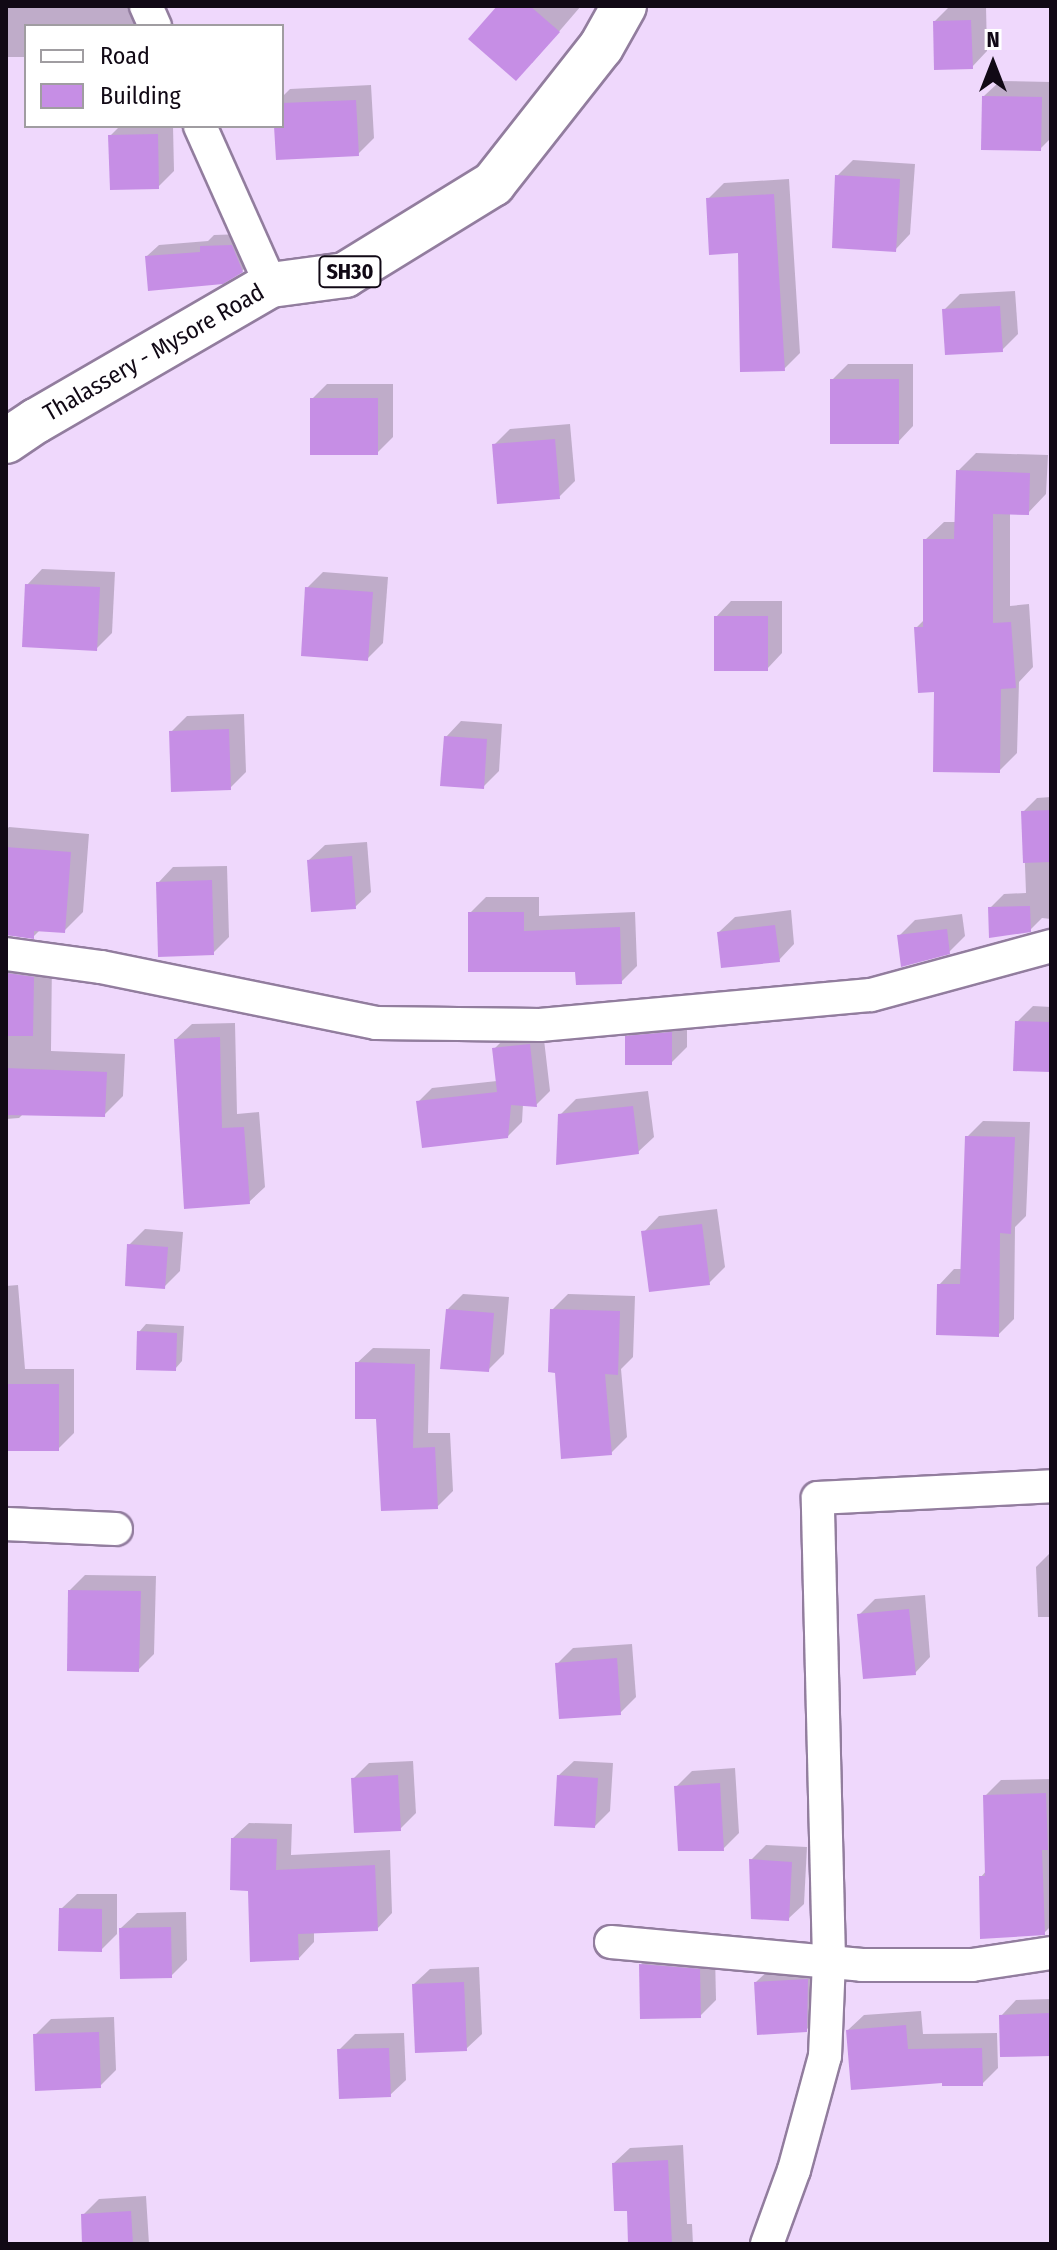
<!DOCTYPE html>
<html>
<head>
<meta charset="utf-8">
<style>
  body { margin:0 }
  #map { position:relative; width:1057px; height:2250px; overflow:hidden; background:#efd8fc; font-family:"Fira Sans Condensed",sans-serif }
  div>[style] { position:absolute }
  .shadow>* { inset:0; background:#0003 }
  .building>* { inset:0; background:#c68ee5 }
  .roads { filter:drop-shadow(2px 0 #927d9e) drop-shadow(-2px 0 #927d9e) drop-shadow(0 2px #927d9e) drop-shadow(0 -2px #927d9e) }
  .minor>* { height:32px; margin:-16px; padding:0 16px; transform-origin:16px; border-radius:16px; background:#fff }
  .primary>* { height:44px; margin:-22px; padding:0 22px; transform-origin:22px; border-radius:22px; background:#fff }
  span { translate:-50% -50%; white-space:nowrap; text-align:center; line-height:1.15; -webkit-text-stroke:8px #fff; paint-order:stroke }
  .shield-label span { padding:2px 6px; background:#fff; border:2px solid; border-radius:6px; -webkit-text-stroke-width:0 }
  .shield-label { font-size:22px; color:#110915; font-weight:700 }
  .street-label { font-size:24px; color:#110915 }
  .frame { position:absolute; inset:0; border:8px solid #110915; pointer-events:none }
  .legend { position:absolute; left:24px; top:24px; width:260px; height:104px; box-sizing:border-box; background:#fff; border:2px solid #a09da1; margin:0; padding:10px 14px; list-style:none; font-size:24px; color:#110915 }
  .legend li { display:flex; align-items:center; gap:16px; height:40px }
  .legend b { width:40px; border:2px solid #a09da1 }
  .north { position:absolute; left:953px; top:24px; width:80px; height:80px; -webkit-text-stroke:6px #fff; paint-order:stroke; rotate:0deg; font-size:22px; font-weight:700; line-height:32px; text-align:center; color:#110915 }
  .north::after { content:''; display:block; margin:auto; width:28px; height:36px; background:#110915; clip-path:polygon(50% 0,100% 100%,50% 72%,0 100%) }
</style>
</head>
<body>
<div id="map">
  <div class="shadow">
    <div style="clip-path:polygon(8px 6px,142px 6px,144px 26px,26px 26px,26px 57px,6px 57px)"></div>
    <div style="clip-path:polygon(233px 6px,290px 6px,233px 8px)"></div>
    <div style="clip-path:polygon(499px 6px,581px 6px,532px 63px)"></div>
    <div style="clip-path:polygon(950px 6px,986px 6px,987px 51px,972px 67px,935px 21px)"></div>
    <div style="clip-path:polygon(1000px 81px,1051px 82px,1051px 138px,1040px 149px,984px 96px)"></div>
    <div style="clip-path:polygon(371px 85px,374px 138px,358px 154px,276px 126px,282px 126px,282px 97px,290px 89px)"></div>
    <div style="clip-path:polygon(120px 126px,173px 126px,174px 171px,158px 187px,110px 136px)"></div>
    <div style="clip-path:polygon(853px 160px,915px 164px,910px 234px,895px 250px,837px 176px)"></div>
    <div style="clip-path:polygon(789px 179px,800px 353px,784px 369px,740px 251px,708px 199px,724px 183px)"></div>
    <div style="clip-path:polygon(244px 234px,254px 259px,242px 271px,147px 256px,159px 245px,208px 241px,214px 235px)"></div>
    <div style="clip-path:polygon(1015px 291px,1018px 334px,1002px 350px,944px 310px,960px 294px)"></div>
    <div style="clip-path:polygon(848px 364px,913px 364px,913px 426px,898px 442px,832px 380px)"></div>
    <div style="clip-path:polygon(327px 384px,393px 384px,393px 437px,377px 453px,312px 399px)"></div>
    <div style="clip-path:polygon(570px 424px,575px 481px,559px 497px,494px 445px,510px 429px)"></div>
    <div style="clip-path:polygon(976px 453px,1048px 455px,1046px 494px,1028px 513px,1010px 512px,1010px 606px,1029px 604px,1033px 667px,1019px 682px,1017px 753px,999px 771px,937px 690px,916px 628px,925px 619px,925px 540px,944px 522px,957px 522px,958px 471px)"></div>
    <div style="clip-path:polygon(42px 569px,115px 572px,112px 633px,96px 649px,27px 585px)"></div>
    <div style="clip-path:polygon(323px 572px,388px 577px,383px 643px,367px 659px,307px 588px)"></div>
    <div style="clip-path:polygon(731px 601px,782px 601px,782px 653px,767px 669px,716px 617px)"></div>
    <div style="clip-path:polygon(244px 714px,246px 772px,230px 788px,171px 732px,187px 716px)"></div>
    <div style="clip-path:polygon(461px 721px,502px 724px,499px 771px,483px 787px,446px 737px)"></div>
    <div style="clip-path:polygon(1051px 797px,1051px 919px,1042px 918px,1030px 930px,990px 908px,1004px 894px,1026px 893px,1023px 812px,1037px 798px)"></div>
    <div style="clip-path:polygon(9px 827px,89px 834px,83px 912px,64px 931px,41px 929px,33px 937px,7px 935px,6px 941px,52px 959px,51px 1051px,125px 1054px,123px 1096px,104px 1115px,24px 1113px,19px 1118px,6px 1119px,6px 830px)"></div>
    <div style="clip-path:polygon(367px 842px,371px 892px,355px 907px,309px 860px,325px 845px)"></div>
    <div style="clip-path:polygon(227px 866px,229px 937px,213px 953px,158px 883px,173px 867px)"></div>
    <div style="clip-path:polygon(486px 897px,539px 897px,539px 916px,635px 912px,637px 966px,621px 982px,577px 970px,470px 913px)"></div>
    <div style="clip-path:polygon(791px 910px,794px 944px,779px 960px,719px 932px,735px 917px)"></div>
    <div style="clip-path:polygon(962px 914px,965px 936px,949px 952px,899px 936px,915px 920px)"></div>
    <div style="clip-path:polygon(1033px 1006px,1051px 1007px,1051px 1070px,1017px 1022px)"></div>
    <div style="clip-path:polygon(687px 1017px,687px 1047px,671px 1063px,627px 1037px,643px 1021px)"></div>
    <div style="clip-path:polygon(235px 1023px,237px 1114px,259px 1112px,265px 1187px,249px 1202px,176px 1039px,192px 1024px)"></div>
    <div style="clip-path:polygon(543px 1031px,550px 1091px,536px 1105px,523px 1104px,522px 1122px,507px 1137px,418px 1102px,432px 1088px,497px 1081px,494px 1049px,508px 1035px)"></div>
    <div style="clip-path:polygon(648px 1091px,654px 1137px,638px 1152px,560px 1115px,576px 1099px)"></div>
    <div style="clip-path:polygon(983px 1121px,1030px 1122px,1026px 1216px,1015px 1227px,1014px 1319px,998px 1335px,939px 1285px,954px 1269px,962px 1269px,967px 1137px)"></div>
    <div style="clip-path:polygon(717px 1209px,725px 1267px,709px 1283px,644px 1232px,659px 1216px)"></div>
    <div style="clip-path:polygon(145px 1229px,183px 1232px,180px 1271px,165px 1286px,129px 1245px)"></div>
    <div style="clip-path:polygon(18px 1285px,25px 1369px,74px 1369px,74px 1433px,58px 1449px,6px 1449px,6px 1286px)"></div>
    <div style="clip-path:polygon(463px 1294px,509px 1297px,504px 1354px,488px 1370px,447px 1310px)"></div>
    <div style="clip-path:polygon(568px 1294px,635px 1296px,633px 1357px,621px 1369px,627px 1437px,611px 1453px,552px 1310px)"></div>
    <div style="clip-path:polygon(146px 1324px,184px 1326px,182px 1361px,175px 1369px,139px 1332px)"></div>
    <div style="clip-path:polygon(373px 1348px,430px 1349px,428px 1433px,450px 1433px,453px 1491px,437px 1507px,378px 1417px,357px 1363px)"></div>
    <div style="clip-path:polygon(1051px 1552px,1051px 1617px,1038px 1617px,1036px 1567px)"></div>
    <div style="clip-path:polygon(85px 1575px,156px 1576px,154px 1654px,138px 1670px,70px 1590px)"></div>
    <div style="clip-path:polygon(925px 1595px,930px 1657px,915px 1673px,859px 1615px,875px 1599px)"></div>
    <div style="clip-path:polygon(632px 1644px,636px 1697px,620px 1713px,557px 1664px,573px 1648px)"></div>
    <div style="clip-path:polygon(413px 1761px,416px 1813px,400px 1829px,353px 1779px,369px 1763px)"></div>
    <div style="clip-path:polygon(574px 1761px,613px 1763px,610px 1811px,595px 1826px,558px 1776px)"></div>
    <div style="clip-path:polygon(735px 1768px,739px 1833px,723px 1849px,676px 1787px,692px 1771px)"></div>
    <div style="clip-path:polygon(1051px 1779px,1051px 1926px,1044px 1933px,981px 1877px,987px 1870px,985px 1796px,1001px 1780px)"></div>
    <div style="clip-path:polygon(249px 1823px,292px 1824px,291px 1855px,390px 1850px,392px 1913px,377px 1929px,314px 1932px,314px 1942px,299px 1958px,233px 1838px)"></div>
    <div style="clip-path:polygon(766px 1845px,807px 1847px,804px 1904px,788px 1919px,751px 1860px)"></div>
    <div style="clip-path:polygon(77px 1894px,117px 1894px,117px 1934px,101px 1950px,61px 1909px)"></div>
    <div style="clip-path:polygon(186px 1912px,187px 1960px,171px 1976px,121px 1928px,137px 1913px)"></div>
    <div style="clip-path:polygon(657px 1949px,715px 1954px,716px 2000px,700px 2016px,641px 1964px)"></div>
    <div style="clip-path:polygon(822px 1964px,822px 2015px,806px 2030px,756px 1982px,772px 1967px)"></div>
    <div style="clip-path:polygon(479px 1967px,482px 2034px,466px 2049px,414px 1984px,430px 1969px)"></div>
    <div style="clip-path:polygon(1051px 1999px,1051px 2054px,1002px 2055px,1001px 2016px,1016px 2000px)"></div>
    <div style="clip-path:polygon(921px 2011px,923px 2034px,997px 2033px,998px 2068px,982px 2084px,944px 2081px,848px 2030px,864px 2015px)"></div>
    <div style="clip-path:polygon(114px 2017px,116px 2070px,100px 2086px,35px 2035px,51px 2019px)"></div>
    <div style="clip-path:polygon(404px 2033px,406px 2080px,390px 2095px,339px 2050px,355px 2034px)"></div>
    <div style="clip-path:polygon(683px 2145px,687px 2224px,692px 2224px,693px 2244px,630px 2244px,629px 2209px,614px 2163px,630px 2148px)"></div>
    <div style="clip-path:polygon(146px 2196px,149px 2244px,84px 2244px,83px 2215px,99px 2199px)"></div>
  </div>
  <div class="building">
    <div style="clip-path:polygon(497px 6px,530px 6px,560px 32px,516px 81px,468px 39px)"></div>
    <div style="clip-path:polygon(971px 20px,973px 69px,934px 70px,933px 21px)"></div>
    <div style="clip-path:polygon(982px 96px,1042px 97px,1041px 151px,981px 150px)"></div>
    <div style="clip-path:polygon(356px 100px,359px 156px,276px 160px,274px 126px,282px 126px,282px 103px)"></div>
    <div style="clip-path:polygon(158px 134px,159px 189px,110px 190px,108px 135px)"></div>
    <div style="clip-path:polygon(835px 175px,900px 179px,896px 252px,832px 248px)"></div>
    <div style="clip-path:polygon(774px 194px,785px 371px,740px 372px,738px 253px,709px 255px,706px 198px)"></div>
    <div style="clip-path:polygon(232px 245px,243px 272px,223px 284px,148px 291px,145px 256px,200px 252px,200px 246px)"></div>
    <div style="clip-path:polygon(1000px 306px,1003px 352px,945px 355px,942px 309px)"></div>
    <div style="clip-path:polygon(830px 379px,899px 379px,899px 444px,830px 444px)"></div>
    <div style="clip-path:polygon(310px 398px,378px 398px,378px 455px,310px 455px)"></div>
    <div style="clip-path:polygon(555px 439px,560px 499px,497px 504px,492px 444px)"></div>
    <div style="clip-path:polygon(956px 470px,1030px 473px,1029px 515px,993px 514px,993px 623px,1011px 622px,1016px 688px,1001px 689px,1000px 773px,933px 772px,934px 692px,918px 693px,914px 627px,923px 627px,923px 539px,954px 539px)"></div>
    <div style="clip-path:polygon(25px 584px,100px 587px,97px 651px,22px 647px)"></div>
    <div style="clip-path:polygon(305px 587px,373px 592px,368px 661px,301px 656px)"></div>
    <div style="clip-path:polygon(714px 616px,768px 616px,768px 671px,714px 671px)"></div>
    <div style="clip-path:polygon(229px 729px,231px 790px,171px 792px,169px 731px)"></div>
    <div style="clip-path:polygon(444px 736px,487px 739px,484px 789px,440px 786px)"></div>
    <div style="clip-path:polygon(1051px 810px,1051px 862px,1023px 863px,1021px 811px)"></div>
    <div style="clip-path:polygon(6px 847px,71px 852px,65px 933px,34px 931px,34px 939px,6px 935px)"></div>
    <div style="clip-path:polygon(352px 856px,356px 909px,311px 912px,307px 860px)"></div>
    <div style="clip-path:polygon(212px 880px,214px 955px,158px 957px,156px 882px)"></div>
    <div style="clip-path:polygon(1030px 906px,1031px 932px,989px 938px,988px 907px)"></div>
    <div style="clip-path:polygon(468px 912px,524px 912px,524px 931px,620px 927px,622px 984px,576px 985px,575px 972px,468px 972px)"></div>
    <div style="clip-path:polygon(775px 925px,780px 962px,721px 968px,717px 932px)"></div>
    <div style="clip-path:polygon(947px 929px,950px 954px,901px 967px,897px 935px)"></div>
    <div style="clip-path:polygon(6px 973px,34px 977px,33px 1036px,6px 1036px)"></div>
    <div style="clip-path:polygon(1015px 1021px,1051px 1022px,1051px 1072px,1013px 1071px)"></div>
    <div style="clip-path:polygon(672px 1032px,672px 1065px,625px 1065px,625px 1036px)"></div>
    <div style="clip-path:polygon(220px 1037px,222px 1128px,244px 1127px,250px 1204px,184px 1209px,174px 1039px)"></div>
    <div style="clip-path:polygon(530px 1044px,537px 1107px,511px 1105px,508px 1138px,422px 1148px,416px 1101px,497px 1092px,492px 1048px)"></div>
    <div style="clip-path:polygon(6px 1068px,107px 1072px,105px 1117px,6px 1115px)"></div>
    <div style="clip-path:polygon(633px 1106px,639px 1154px,556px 1165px,558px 1114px)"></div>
    <div style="clip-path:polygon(965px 1136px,1015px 1137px,1011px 1234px,1000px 1233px,999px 1337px,936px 1335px,937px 1284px,960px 1284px)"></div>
    <div style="clip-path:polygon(702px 1224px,710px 1285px,649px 1292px,641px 1231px)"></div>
    <div style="clip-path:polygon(127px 1244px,168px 1247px,165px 1289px,125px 1286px)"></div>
    <div style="clip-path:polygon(446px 1309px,494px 1313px,489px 1372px,440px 1369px)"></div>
    <div style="clip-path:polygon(550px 1309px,620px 1311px,618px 1375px,605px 1374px,612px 1455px,561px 1459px,555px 1373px,548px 1372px)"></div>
    <div style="clip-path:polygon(137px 1331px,177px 1333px,176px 1371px,136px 1370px)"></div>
    <div style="clip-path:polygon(355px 1362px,415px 1364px,413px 1448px,435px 1447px,438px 1509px,381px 1511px,376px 1419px,355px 1419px)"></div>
    <div style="clip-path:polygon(6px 1384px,59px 1384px,59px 1451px,6px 1451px)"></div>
    <div style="clip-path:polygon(68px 1590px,141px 1591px,139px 1672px,67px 1671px)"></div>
    <div style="clip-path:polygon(909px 1609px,916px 1675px,863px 1679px,857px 1614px)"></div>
    <div style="clip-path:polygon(617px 1658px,621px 1715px,559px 1719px,555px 1663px)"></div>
    <div style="clip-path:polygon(398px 1775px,401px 1831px,354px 1833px,351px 1778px)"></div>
    <div style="clip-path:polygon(557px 1775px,598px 1778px,595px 1828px,554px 1826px)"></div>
    <div style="clip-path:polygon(720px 1783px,724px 1851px,678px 1851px,674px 1786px)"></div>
    <div style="clip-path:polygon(1046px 1793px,1048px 1850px,1042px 1850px,1045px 1935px,980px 1939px,979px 1876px,985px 1876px,983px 1795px)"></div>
    <div style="clip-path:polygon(231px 1838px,277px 1839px,276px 1870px,375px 1865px,378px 1931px,298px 1934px,299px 1960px,250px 1962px,248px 1891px,230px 1890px)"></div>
    <div style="clip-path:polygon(749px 1859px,792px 1862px,789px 1921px,751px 1919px)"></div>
    <div style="clip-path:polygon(59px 1908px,102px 1909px,102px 1952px,58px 1951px)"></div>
    <div style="clip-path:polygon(171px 1927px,172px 1978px,120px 1979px,119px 1928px)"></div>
    <div style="clip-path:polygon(639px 1964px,700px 1969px,701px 2018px,640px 2019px)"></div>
    <div style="clip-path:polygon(808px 1979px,807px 2032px,757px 2035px,754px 1982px)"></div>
    <div style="clip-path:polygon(464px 1982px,467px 2051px,415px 2053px,412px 1984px)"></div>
    <div style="clip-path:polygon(1050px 2013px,1051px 2056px,1000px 2057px,999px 2015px)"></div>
    <div style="clip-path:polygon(906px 2025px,908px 2049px,982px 2048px,983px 2086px,942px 2086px,942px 2083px,851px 2090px,846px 2030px)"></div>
    <div style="clip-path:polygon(99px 2032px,101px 2088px,35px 2091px,33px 2034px)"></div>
    <div style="clip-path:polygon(389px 2048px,391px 2097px,339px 2099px,337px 2049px)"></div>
    <div style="clip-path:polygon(668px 2160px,672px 2244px,628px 2244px,627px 2211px,614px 2211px,612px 2163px)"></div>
    <div style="clip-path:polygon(131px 2211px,133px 2244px,82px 2244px,81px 2214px)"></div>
  </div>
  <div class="roads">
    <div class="minor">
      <div style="left:146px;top:6px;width:22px;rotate:66deg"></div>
      <div style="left:200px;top:126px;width:174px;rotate:65.9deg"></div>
      <div style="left:6px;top:954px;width:96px;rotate:7.8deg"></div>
      <div style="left:101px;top:967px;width:281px;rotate:11.5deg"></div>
      <div style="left:376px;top:1023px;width:164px;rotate:0.7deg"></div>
      <div style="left:540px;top:1025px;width:332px;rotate:-5.2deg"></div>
      <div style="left:871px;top:995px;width:187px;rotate:-15.2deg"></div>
      <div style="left:6px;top:1524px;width:110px;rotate:2.6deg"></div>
      <div style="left:611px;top:1942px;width:252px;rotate:5.2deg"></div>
      <div style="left:862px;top:1965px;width:110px"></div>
      <div style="left:972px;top:1965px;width:80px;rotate:-8.6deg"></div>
      <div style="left:767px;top:2244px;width:79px;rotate:-70deg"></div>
      <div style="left:794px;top:2170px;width:118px;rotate:-74.8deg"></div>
      <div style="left:825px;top:2056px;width:96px;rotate:-87.6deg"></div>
      <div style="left:829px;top:1960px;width:462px;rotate:-91.4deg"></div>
      <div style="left:818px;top:1498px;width:233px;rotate:-2.9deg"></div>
    </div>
    <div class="primary">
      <div style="left:6px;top:441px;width:36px;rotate:-34deg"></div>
      <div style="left:36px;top:421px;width:272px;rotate:-30.1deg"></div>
      <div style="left:271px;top:285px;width:75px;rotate:-7.7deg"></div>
      <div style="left:345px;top:275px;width:174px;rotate:-31.6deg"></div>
      <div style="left:493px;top:184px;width:174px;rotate:-51.8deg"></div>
      <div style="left:601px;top:47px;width:47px;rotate:-60.7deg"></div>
    </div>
  </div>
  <div class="shield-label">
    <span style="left:350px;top:272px">SH30</span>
  </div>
  <div class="street-label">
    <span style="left:154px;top:353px;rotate:-30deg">Thalassery - Mysore Road</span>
  </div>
  <div class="frame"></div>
  <ul class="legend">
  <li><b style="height:10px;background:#fff"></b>Road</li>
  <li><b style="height:22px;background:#c68ee5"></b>Building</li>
  </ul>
  <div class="north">N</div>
</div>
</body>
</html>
